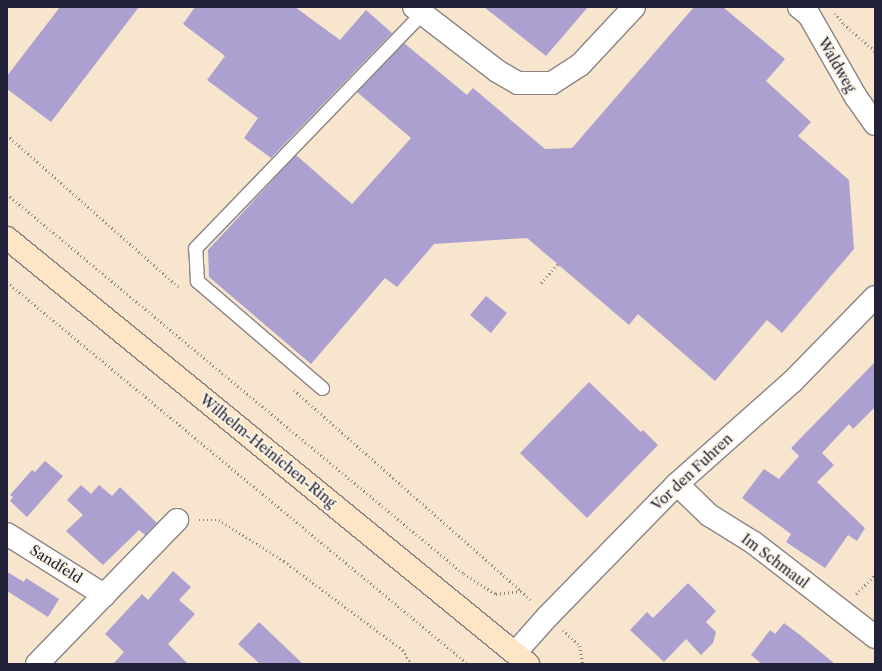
<!DOCTYPE html>
<html>
<head>
<meta charset="utf-8">
<style>
  body { margin:0 }
  #map { position:relative; width:882px; height:671px; overflow:hidden; background:#f7e6cd; font-family:"Libre Caslon Text",serif }
  div>[style] { position:absolute }
  .building>* { inset:0; background:#aba0cf }
  .path>* { height:2.5px; margin-top:-1.25px; transform-origin:0; background:repeating-linear-gradient(90deg,#8c8484 0 1px,transparent 0 4px) }
  .roads { filter:drop-shadow(1px 0 #8c8484) drop-shadow(-1px 0 #8c8484) drop-shadow(0 1px #8c8484) drop-shadow(0 -1px #8c8484) }
  .service>* { height:13px; margin:-6.5px; padding:0 6.5px; transform-origin:6.5px; border-radius:6.5px; background:#fff }
  .minor>* { height:22px; margin:-11px; padding:0 11px; transform-origin:11px; border-radius:11px; background:#fff }
  .tertiary>* { height:22px; margin:-11px; padding:0 11px; transform-origin:11px; border-radius:11px; background:#fff }
  .secondary>* { height:22px; margin:-11px; padding:0 11px; transform-origin:11px; border-radius:11px; background:#fee5c5 }
  span { translate:-50% -50%; white-space:nowrap; text-align:center; line-height:1.15; -webkit-text-stroke:4px #fcf5e5; paint-order:stroke }
  .street-label { font-size:14px; color:#22223b }
  .frame { position:absolute; inset:0; border:8px solid #22223b; pointer-events:none }
</style>
</head>
<body>
<div id="map">
  <div class="building">
    <div style="clip-path:polygon(60px 7px,139px 7px,51px 122px,7px 89px,7px 76px)"></div>
    <div style="clip-path:polygon(195px 7px,295px 7px,340px 40px,366px 10px,392px 33px,271px 158px,244px 138px,258px 118px,207px 80px,225px 56px,183px 24px)"></div>
    <div style="clip-path:polygon(484px 7px,588px 7px,546px 56px)"></div>
    <div style="clip-path:polygon(694px 7px,723px 7px,785px 59px,766px 81px,811px 122px,798px 136px,849px 180px,854px 249px,782px 333px,767px 320px,715px 381px,638px 314px,629px 325px,527px 238px,434px 244px,397px 287px,385px 278px,311px 364px,209px 277px,208px 250px,296px 155px,352px 204px,411px 138px,357px 92px,404px 43px,467px 95px,473px 88px,545px 149px,572px 148px)"></div>
    <div style="clip-path:polygon(486px 296px,507px 313px,491px 333px,470px 315px)"></div>
    <div style="clip-path:polygon(875px 362px,875px 407px,853px 429px,849px 424px,822px 453px,834px 465px,817px 482px,865px 528px,857px 541px,848px 535px,825px 568px,786px 542px,791px 534px,742px 498px,764px 469px,779px 479px,799px 456px,791px 448px)"></div>
    <div style="clip-path:polygon(589px 382px,641px 432px,643px 430px,658px 445px,587px 518px,520px 453px)"></div>
    <div style="clip-path:polygon(45px 461px,63px 476px,27px 517px,10px 501px,13px 497px,10px 495px,32px 470px,35px 472px)"></div>
    <div style="clip-path:polygon(81px 485px,91px 494px,99px 485px,112px 496px,120px 487px,157px 523px,145px 535px,139px 530px,103px 565px,66px 531px,83px 515px,67px 500px)"></div>
    <div style="clip-path:polygon(173px 571px,191px 587px,179px 600px,195px 614px,168px 644px,188px 664px,113px 664px,124px 652px,105px 634px,142px 594px,148px 600px)"></div>
    <div style="clip-path:polygon(7px 572px,24px 582px,26px 578px,59px 599px,48px 617px,7px 591px)"></div>
    <div style="clip-path:polygon(688px 583px,716px 611px,706px 622px,716px 632px,713px 643px,701px 655px,686px 639px,664px 662px,630px 630px,647px 612px,653px 618px)"></div>
    <div style="clip-path:polygon(259px 622px,303px 664px,260px 664px,238px 644px)"></div>
    <div style="clip-path:polygon(784px 623px,800px 635px,835px 664px,762px 664px,751px 655px,770px 630px,775px 634px)"></div>
  </div>
  <div class="path">
    <div style="left:835px;top:13px;width:14px;rotate:51deg"></div>
    <div style="left:844px;top:24px;width:41px;rotate:41.1deg"></div>
    <div style="left:7px;top:135px;width:231px;rotate:41.5deg"></div>
    <div style="left:7px;top:194px;width:594px;rotate:39.74deg"></div>
    <div style="left:464px;top:574px;width:38px;rotate:32deg"></div>
    <div style="left:496px;top:594px;width:25px;rotate:-7deg"></div>
    <div style="left:521px;top:591px;width:15px;rotate:42deg"></div>
    <div style="left:7px;top:282px;width:599px;rotate:39.65deg"></div>
    <div style="left:541px;top:283px;width:25px;rotate:-48deg"></div>
    <div style="left:294px;top:390px;width:303px;rotate:41.5deg"></div>
    <div style="left:199px;top:520px;width:20px"></div>
    <div style="left:219px;top:520px;width:77px;rotate:32.2deg"></div>
    <div style="left:284px;top:561px;width:149px;rotate:36.8deg"></div>
    <div style="left:403px;top:650px;width:16px;rotate:60deg"></div>
    <div style="left:856px;top:594px;width:27px;rotate:-45deg"></div>
    <div style="left:563px;top:630px;width:23px;rotate:43deg"></div>
    <div style="left:580px;top:646px;width:18px;rotate:81deg"></div>
  </div>
  <div class="roads">
    <div class="service">
      <div style="left:322px;top:388px;width:165px;rotate:-139.4deg"></div>
      <div style="left:197px;top:281px;width:33px;rotate:-93deg"></div>
      <div style="left:195px;top:248px;width:327px;rotate:-46deg"></div>
    </div>
    <div class="minor">
      <div style="left:414px;top:7px;width:105px;rotate:37.6deg"></div>
      <div style="left:497px;top:71px;width:24px;rotate:30deg"></div>
      <div style="left:518px;top:83px;width:34px"></div>
      <div style="left:552px;top:83px;width:33px;rotate:-33deg"></div>
      <div style="left:580px;top:65px;width:79px;rotate:-47deg"></div>
      <div style="left:677px;top:484px;width:45px;rotate:44.1deg"></div>
      <div style="left:709px;top:515px;width:53px;rotate:31.9deg"></div>
      <div style="left:754px;top:543px;width:153px;rotate:37.8deg"></div>
      <div style="left:7px;top:534px;width:115px;rotate:32.2deg"></div>
      <div style="left:37px;top:664px;width:201px;rotate:-45.8deg"></div>
    </div>
    <div class="tertiary">
      <div style="left:799px;top:7px;width:13px;rotate:39deg"></div>
      <div style="left:809px;top:15px;width:95px;rotate:60.2deg"></div>
      <div style="left:856px;top:97px;width:33px;rotate:55deg"></div>
      <div style="left:515px;top:653px;width:50px;rotate:-48.3deg"></div>
      <div style="left:548px;top:616px;width:185px;rotate:-45.7deg"></div>
      <div style="left:677px;top:484px;width:155px;rotate:-41.6deg"></div>
      <div style="left:793px;top:381px;width:117px;rotate:-45.7deg"></div>
    </div>
    <div class="secondary">
      <div style="left:7px;top:238px;width:673px;rotate:39.27deg"></div>
    </div>
  </div>
  <div class="street-label">
    <span style="left:837px;top:65px;rotate:60deg">Waldweg</span>
    <span style="left:268px;top:451px;rotate:39deg">Wilhelm-Heinichen-Ring</span>
    <span style="left:692px;top:472px;rotate:-43deg">Vor den Fuhren</span>
    <span style="left:775px;top:561px;rotate:37deg">Im Schmaul</span>
    <span style="left:56px;top:564px;rotate:32deg">Sandfeld</span>
  </div>
  <div class="frame"></div>
</div>
</body>
</html>
